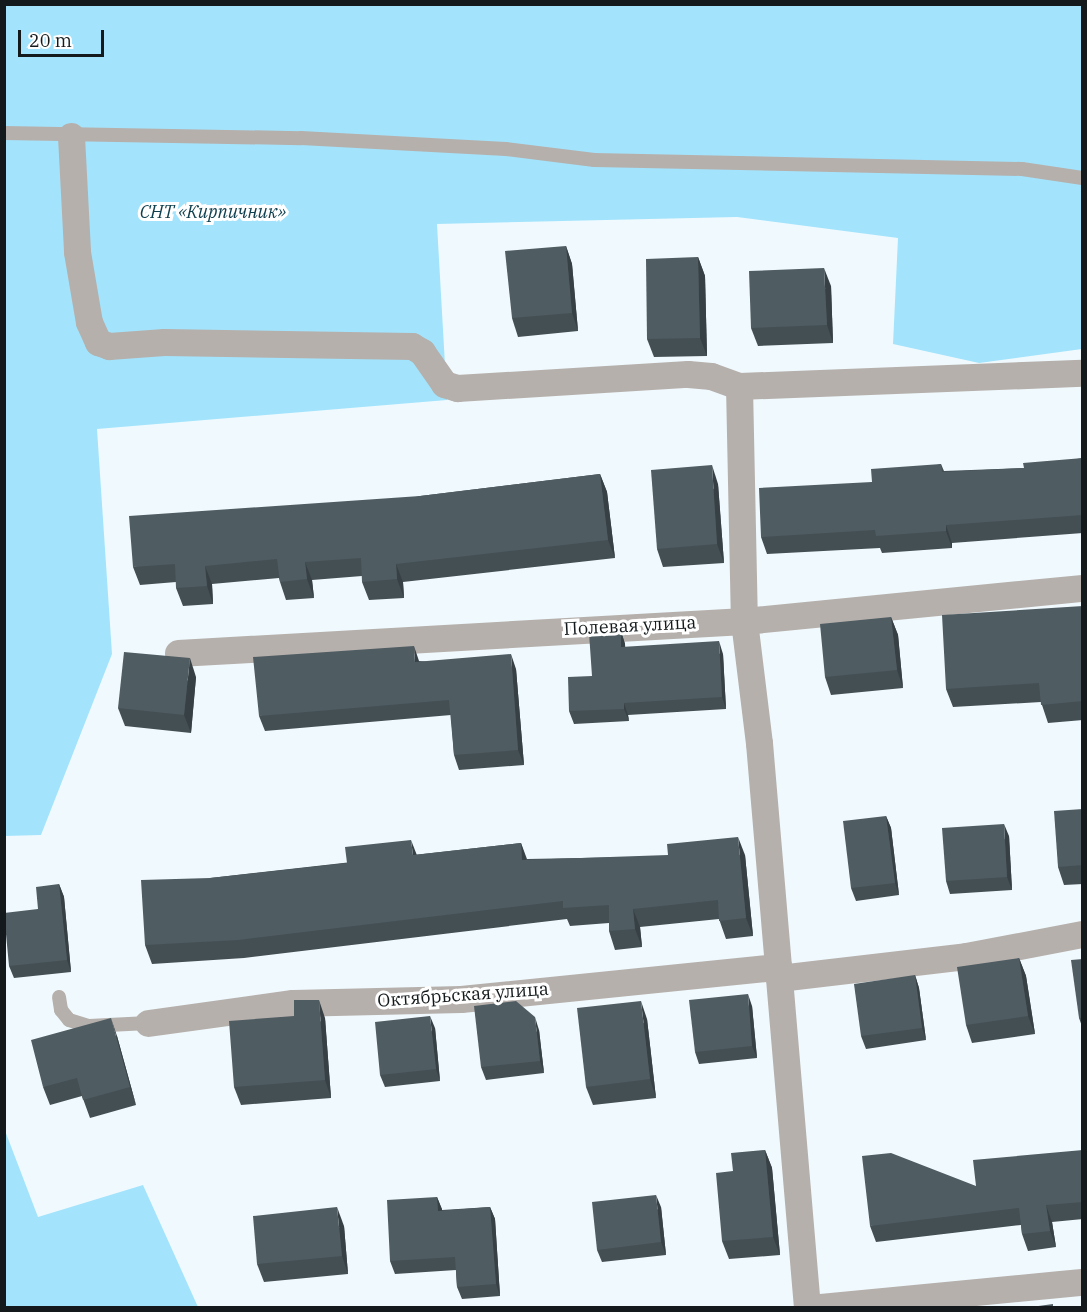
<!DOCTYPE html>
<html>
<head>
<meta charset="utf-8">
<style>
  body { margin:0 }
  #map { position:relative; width:1087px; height:1312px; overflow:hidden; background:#f0fafe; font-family:"IBM Plex Serif",serif }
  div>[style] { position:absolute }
  .green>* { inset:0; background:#a3e4fc }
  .lane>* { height:14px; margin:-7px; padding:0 7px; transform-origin:7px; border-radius:7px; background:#b6b0ad }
  .street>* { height:27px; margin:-13.5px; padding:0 13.5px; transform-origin:13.5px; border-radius:13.5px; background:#b6b0ad }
  .wall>* { inset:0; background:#444f54 }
  .shaded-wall>* { inset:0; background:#374045 }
  .building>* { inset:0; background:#4f5c62 }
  span { translate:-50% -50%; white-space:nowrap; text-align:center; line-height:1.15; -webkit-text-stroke:6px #fff; paint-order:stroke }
  .park-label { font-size:18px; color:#0f3f4e; font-style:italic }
  .street-label { font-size:18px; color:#141a1c }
  .frame { position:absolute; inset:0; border:6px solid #141a1c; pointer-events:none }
  .scale { position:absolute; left:18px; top:30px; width:86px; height:27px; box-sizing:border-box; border:3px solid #141a1c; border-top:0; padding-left:8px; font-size:18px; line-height:21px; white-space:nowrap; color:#141a1c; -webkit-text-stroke:4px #fff; paint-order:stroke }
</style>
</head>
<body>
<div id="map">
  <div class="green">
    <div style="clip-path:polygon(4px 5px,1082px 5px,1082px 349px,979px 363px,893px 344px,898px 238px,737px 217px,437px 224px,447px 400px,97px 429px,112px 654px,41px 835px,5px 836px)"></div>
    <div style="clip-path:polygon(4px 1128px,38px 1217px,143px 1185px,198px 1307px,5px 1307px)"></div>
  </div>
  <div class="lane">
    <div style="left:4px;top:133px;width:297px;rotate:1deg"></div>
    <div style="left:301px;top:138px;width:205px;rotate:3.1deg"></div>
    <div style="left:506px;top:149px;width:89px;rotate:7.1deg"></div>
    <div style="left:594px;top:160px;width:428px;rotate:1.2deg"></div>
    <div style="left:1022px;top:169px;width:61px;rotate:8.5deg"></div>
    <div style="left:59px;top:997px;width:13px;rotate:81deg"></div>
    <div style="left:61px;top:1010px;width:13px;rotate:51deg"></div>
    <div style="left:69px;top:1020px;width:21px;rotate:17deg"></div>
    <div style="left:89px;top:1026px;width:59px;rotate:-2.9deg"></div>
  </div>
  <div class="street">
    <div style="left:71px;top:136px;width:116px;rotate:87deg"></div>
    <div style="left:77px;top:252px;width:71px;rotate:80.3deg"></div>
    <div style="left:89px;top:322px;width:22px;rotate:66deg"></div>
    <div style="left:98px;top:342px;width:12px;rotate:20deg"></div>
    <div style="left:109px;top:346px;width:55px;rotate:-4.2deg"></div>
    <div style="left:164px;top:342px;width:248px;rotate:0.9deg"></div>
    <div style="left:412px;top:346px;width:12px;rotate:31deg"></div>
    <div style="left:422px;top:352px;width:39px;rotate:55deg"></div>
    <div style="left:444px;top:384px;width:14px;rotate:17deg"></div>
    <div style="left:457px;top:388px;width:231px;rotate:-3.5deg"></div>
    <div style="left:688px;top:374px;width:23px;rotate:5deg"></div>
    <div style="left:711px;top:376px;width:30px;rotate:20deg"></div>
    <div style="left:739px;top:386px;width:343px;rotate:-2.2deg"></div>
    <div style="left:739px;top:386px;width:235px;rotate:88.8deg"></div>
    <div style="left:744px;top:621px;width:123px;rotate:83deg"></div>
    <div style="left:759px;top:743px;width:567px;rotate:85.14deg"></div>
    <div style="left:178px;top:653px;width:567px;rotate:-3.24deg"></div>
    <div style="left:744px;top:621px;width:340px;rotate:-5.6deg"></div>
    <div style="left:779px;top:978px;width:188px;rotate:-6.7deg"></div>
    <div style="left:966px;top:956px;width:118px;rotate:-10.7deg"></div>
    <div style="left:148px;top:1023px;width:146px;rotate:-7.9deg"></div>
    <div style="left:293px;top:1003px;width:168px;rotate:-1.4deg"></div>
    <div style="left:461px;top:999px;width:319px;rotate:-5.8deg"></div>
    <div style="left:810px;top:1308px;width:273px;rotate:-5.5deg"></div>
  </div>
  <div class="wall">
    <div style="clip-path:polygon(566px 246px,572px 264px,578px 331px,518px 337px,512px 318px)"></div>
    <div style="clip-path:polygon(698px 257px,705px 276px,707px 356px,654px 357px,647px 339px)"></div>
    <div style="clip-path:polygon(831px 286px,833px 343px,758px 346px,751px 328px)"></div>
    <div style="clip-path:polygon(1083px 458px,1083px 533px,952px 543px,952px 548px,882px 553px,880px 548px,767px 554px,761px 537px,872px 482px,941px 464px,944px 471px,1024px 468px)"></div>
    <div style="clip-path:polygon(600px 474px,607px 492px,615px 558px,403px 582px,404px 598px,369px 600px,362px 582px,362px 576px,312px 580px,314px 598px,286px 600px,280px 582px,279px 578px,212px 584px,213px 604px,183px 606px,176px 588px,176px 582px,140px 585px,133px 567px,420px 496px)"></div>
    <div style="clip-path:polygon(718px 484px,724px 563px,663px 567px,657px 549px)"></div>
    <div style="clip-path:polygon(1083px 606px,1083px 720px,1048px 723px,1041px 702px,953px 707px,946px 689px)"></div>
    <div style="clip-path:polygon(891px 617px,898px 635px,903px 688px,831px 695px,825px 677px)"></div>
    <div style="clip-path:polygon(621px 631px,625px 644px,625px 647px,723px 654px,726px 709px,628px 715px,629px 721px,574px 724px,569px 711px)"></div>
    <div style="clip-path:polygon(419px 661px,516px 669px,524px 765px,459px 770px,454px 755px,451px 715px,265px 731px,259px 716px)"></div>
    <div style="clip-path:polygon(196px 677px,191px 733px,125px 726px,118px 708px)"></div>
    <div style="clip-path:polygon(1083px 809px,1083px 884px,1064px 885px,1058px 867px)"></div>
    <div style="clip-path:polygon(886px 816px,891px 828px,899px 895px,856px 901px,851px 888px)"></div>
    <div style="clip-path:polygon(1009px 836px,1012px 890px,950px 894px,946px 881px)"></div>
    <div style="clip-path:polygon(521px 843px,527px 859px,745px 855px,753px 936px,726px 939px,719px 919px,640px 927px,642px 947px,615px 950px,609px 931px,609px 923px,570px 926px,567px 919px,244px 958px,152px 964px,145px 945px,210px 878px)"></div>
    <div style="clip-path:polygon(59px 884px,64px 897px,71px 972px,14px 978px,9px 966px,38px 909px)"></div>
    <div style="clip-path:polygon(1019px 958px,1026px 976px,1035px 1034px,972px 1043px,966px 1025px)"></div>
    <div style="clip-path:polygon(1083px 959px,1083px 1029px,1079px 1018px)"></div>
    <div style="clip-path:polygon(915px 975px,919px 988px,926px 1040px,866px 1049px,861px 1036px)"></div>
    <div style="clip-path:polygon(752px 1006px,757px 1058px,699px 1064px,695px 1052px)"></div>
    <div style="clip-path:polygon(325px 1018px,331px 1098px,241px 1105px,234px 1087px)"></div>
    <div style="clip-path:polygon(647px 1019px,656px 1098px,593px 1105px,586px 1087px)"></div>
    <div style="clip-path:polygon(435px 1028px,440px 1081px,385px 1087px,380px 1075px)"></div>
    <div style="clip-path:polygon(539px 1030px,544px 1073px,486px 1080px,481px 1067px)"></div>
    <div style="clip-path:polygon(117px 1036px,136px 1105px,90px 1118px,82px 1096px,50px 1105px,43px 1087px)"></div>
    <div style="clip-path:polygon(765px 1150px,772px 1168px,780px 1255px,729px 1259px,722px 1241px,733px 1171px)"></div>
    <div style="clip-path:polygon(1083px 1150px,1083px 1219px,1052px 1222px,1056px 1247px,1028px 1251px,1022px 1234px,1021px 1225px,876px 1242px,870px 1226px,976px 1186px)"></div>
    <div style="clip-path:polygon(437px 1197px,442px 1210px,490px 1207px,495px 1219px,500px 1296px,462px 1299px,457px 1287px,456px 1270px,395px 1274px,390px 1261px)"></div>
    <div style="clip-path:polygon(661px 1207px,666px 1255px,602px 1262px,597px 1250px)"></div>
    <div style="clip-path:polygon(344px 1226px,348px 1274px,264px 1282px,257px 1264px)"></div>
  </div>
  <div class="shaded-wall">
    <div style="clip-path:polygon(566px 246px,572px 264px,578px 331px,572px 313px)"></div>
    <div style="clip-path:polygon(698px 257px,705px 276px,707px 356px,700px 338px)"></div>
    <div style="clip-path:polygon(824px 268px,831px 286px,833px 343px,827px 325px)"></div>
    <div style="clip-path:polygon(712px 465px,718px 484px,724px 563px,717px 544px)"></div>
    <div style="clip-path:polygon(600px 474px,607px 492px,615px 558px,608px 540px)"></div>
    <div style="clip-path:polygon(946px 525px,952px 543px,952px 548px,946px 531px)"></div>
    <div style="clip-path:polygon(305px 562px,312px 580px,314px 598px,307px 579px)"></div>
    <div style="clip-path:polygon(396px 564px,403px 582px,404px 598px,397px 579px)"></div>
    <div style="clip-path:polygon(205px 566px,212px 584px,213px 604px,207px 586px)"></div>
    <div style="clip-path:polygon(891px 617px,898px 635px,903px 688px,897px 670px)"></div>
    <div style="clip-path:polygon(621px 631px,625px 644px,626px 659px,621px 647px)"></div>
    <div style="clip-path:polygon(719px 641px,723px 654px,726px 709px,722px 697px)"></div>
    <div style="clip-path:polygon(414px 646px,419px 661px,420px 677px,415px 662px)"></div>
    <div style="clip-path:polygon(511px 654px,516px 669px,524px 765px,518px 750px)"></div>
    <div style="clip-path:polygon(190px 658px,196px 677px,191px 733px,184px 715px)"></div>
    <div style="clip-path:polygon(624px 703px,628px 715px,629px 721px,624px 709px)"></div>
    <div style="clip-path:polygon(886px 816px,891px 828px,899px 895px,895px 883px)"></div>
    <div style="clip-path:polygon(1004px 824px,1009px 836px,1012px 890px,1007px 877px)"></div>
    <div style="clip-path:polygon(738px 837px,745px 855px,753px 936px,746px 918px)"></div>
    <div style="clip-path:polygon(411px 840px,418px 858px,413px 855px)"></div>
    <div style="clip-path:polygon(521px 843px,527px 862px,522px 860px)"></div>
    <div style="clip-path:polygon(59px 884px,64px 897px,71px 972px,67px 960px)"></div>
    <div style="clip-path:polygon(633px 909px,640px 927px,642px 947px,635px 929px)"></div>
    <div style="clip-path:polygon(1019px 958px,1026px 976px,1035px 1034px,1028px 1016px)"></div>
    <div style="clip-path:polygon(915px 975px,919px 988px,926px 1040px,922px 1028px)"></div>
    <div style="clip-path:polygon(748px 994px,752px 1006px,757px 1058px,752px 1046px)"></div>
    <div style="clip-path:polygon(319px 1000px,325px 1018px,331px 1098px,325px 1080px)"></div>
    <div style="clip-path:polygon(641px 1001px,647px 1019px,656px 1098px,650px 1079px)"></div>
    <div style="clip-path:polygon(430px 1016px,435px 1028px,440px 1081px,436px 1069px)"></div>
    <div style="clip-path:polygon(535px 1017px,539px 1030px,544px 1073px,540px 1061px)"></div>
    <div style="clip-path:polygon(111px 1018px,117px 1036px,136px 1105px,130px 1087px)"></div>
    <div style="clip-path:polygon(765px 1150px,772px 1168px,780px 1255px,773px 1237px)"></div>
    <div style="clip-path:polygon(656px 1195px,661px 1207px,666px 1255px,661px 1242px)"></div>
    <div style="clip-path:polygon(437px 1197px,442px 1209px,443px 1223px,438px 1211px)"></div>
    <div style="clip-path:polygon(1046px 1205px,1052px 1222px,1056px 1247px,1050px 1231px)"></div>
    <div style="clip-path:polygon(337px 1207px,344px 1226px,348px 1274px,342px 1256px)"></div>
    <div style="clip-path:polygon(490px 1207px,495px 1219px,500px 1296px,496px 1284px)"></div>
  </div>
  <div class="building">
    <div style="clip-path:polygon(566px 246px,572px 313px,512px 318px,505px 251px)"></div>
    <div style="clip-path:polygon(698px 257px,700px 338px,647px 339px,646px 259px)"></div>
    <div style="clip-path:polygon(824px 268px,827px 325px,751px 328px,749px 271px)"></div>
    <div style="clip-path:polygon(1083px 458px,1083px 515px,946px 525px,946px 531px,876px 536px,875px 530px,761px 537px,759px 488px,872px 482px,871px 469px,941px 464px,942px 472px,1024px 468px,1023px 463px)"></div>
    <div style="clip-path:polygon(712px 465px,717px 544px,657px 549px,651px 470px)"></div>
    <div style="clip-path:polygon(600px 474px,608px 540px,396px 564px,397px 579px,362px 582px,361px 558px,305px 562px,307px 579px,280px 582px,277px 559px,205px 566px,207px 586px,176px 588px,175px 564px,133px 567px,129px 516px,420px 496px)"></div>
    <div style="clip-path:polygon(1083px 606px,1083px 701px,1041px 705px,1039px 683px,946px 689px,942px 615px)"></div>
    <div style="clip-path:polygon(891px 617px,897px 670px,825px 677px,820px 624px)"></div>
    <div style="clip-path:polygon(621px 631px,621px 647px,719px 641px,722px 697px,624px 703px,624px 709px,569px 711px,568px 677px,592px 676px,589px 633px)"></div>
    <div style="clip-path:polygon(414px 646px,415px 662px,511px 654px,518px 750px,454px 755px,449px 700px,259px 716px,253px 657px)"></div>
    <div style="clip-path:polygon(124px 652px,190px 658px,184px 715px,118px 708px)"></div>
    <div style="clip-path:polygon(1083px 809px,1083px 865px,1058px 867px,1054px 811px)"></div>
    <div style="clip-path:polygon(886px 816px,895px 883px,851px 888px,843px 821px)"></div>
    <div style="clip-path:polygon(1004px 824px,1007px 877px,946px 881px,942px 828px)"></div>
    <div style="clip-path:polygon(738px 837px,746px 918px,719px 921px,718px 900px,633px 909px,635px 929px,609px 931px,609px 905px,563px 908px,563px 901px,238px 940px,145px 945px,141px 880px,210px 878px,347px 863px,345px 847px,411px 840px,413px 855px,521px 843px,522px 860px,668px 855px,667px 844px)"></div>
    <div style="clip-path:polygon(59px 884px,67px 960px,9px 966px,4px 913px,38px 909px,36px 887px)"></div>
    <div style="clip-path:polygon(1019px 958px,1028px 1016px,966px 1025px,957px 967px)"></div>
    <div style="clip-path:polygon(1083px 959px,1083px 1018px,1079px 1018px,1071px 960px)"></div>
    <div style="clip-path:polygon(915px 975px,922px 1028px,861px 1036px,854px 984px)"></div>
    <div style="clip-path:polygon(748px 994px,752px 1046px,695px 1052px,689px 1000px)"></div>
    <div style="clip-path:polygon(294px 1000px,319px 1000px,325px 1080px,234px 1087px,229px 1021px,294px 1016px)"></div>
    <div style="clip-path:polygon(516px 1001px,535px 1017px,540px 1061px,481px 1067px,474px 1006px)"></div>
    <div style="clip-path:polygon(641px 1001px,650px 1079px,586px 1087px,577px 1008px)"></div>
    <div style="clip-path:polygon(430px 1016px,436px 1069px,380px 1075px,375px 1022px)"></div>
    <div style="clip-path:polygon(111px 1018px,130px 1087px,83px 1100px,77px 1078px,43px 1087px,31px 1040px)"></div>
    <div style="clip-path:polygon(765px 1150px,773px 1237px,722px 1241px,716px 1173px,733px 1171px,731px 1153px)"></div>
    <div style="clip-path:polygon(1083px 1150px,1083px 1202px,1046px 1205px,1050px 1231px,1022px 1234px,1019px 1208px,870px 1226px,862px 1156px,891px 1153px,976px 1186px,973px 1160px)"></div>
    <div style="clip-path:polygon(656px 1195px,661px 1242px,597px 1250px,592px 1202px)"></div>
    <div style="clip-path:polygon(437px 1197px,438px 1211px,490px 1207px,496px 1284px,457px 1287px,455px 1257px,390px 1261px,387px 1200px)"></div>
    <div style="clip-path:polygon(337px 1207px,342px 1256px,257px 1264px,253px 1216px)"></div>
    <div style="clip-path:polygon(1053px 1304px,1053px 1308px,1024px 1308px)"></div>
  </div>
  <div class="park-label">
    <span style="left:213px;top:212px">СНТ «Кирпичник»</span>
  </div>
  <div class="street-label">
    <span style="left:630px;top:626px;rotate:-3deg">Полевая улица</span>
    <span style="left:463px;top:995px;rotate:-4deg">Октябрьская улица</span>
  </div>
  <div class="frame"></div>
  <div class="scale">20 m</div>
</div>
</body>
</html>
